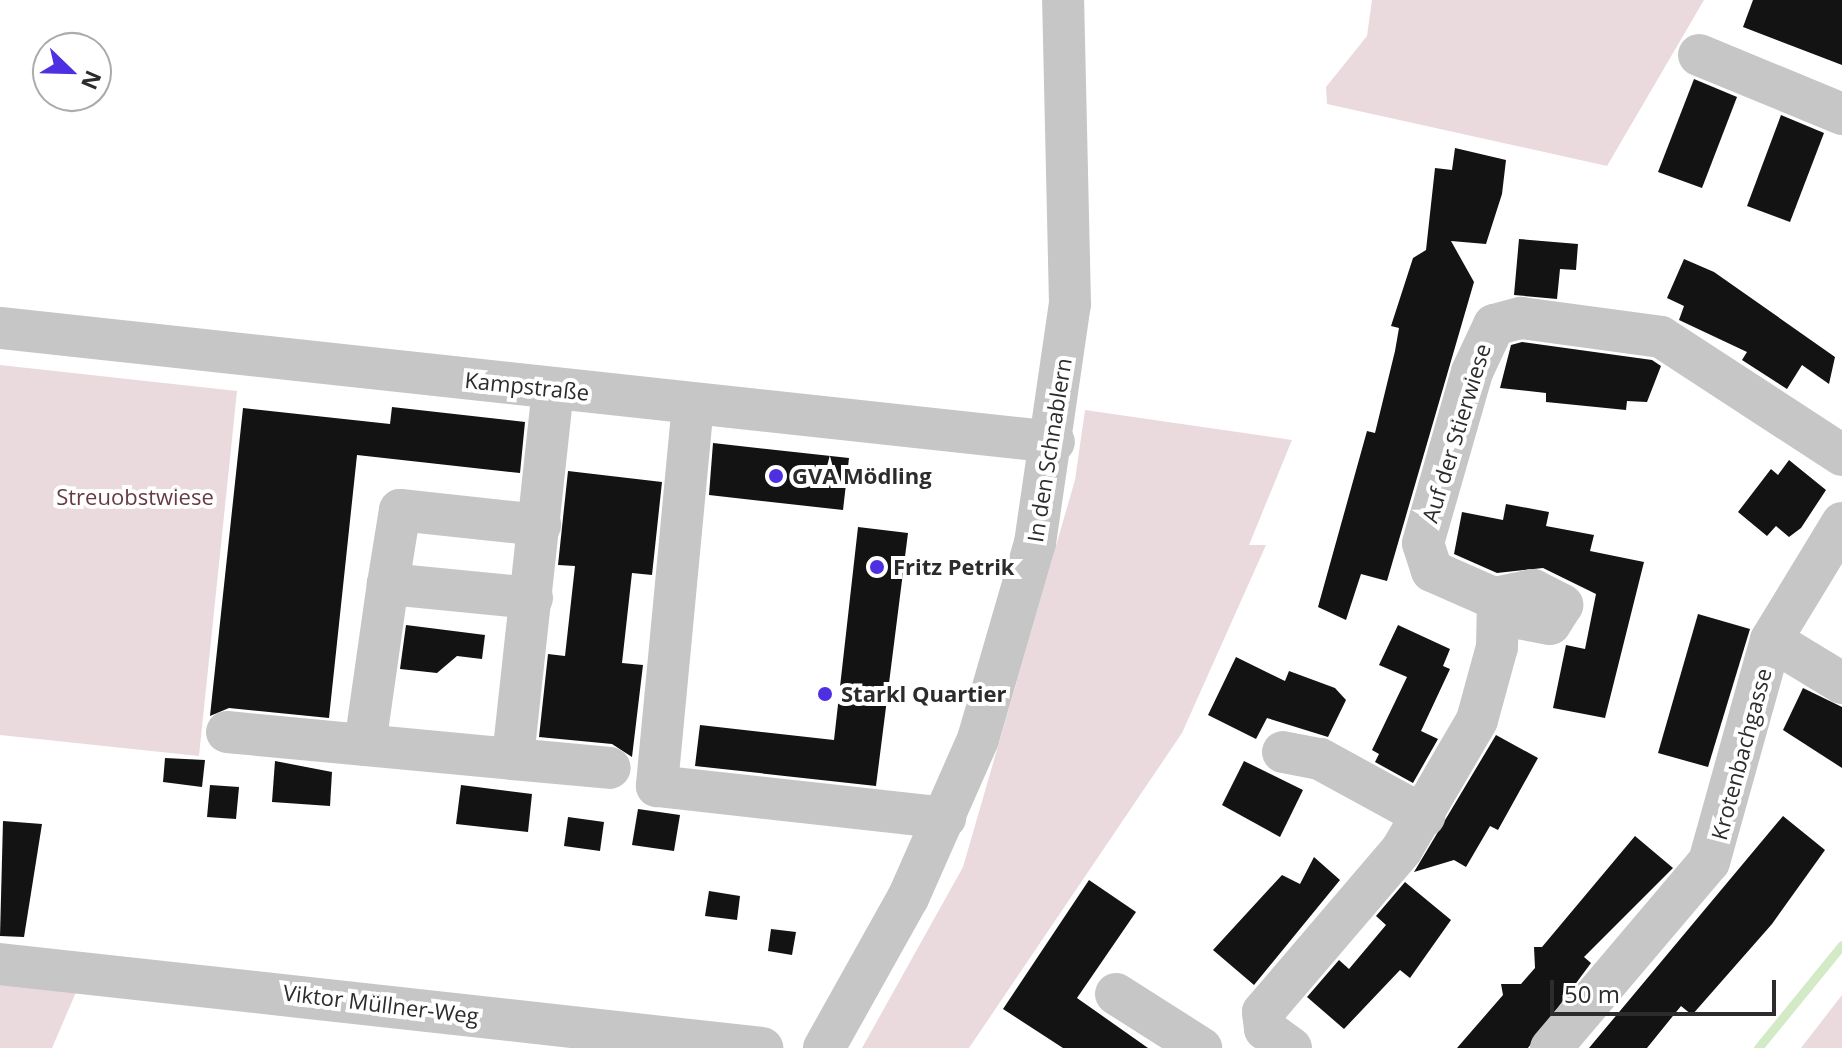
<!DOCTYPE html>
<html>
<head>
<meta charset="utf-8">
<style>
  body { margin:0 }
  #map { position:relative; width:1842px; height:1048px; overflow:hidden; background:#fff; font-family:"Open Sans",sans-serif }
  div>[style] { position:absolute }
  .green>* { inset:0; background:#eadade }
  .stream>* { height:9px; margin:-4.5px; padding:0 4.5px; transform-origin:4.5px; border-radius:4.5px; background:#d3eac6 }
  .building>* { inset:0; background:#131313 }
  .minor>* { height:42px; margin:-21px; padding:0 21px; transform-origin:21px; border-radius:21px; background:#c6c6c6 }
  .dots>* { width:22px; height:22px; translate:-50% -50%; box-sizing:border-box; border:4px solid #fff; border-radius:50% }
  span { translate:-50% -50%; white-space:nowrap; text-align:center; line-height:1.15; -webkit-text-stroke:8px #fff; paint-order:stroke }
  .street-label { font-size:22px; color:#2c2c2c }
  .poi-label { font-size:22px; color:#2c2c2c; font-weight:700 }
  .left { translate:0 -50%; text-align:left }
  .park-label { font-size:22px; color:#673b45 }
  .north { position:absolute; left:32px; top:32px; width:80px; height:80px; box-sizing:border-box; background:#fff; border:2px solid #ababab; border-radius:50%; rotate:113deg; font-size:22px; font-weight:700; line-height:32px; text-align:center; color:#2c2c2c }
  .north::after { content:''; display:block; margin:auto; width:28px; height:36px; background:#4e30e2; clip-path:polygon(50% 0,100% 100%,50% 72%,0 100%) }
  .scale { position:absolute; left:1550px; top:980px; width:226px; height:36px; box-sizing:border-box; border:4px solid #2c2c2c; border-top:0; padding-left:10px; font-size:24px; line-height:28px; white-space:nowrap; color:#2c2c2c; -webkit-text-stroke:6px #fff; paint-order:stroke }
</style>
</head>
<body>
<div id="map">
  <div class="green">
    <div style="clip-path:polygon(1372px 0,1704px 0,1607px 166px,1327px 104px,1326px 87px,1367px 36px)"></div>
    <div style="clip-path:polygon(0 365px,237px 391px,199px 756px,0 735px)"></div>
    <div style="clip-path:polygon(1085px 410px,1292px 440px,1249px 545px,1266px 545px,1182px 733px,969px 1048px,862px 1048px,963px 867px,1075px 480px)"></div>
    <div style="clip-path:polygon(0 977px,80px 983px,52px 1048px,0 1048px)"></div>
    <div style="clip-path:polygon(1842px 995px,1842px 1048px,1801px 1048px)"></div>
  </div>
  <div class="stream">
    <div style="left:1758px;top:1048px;width:133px;rotate:-50.8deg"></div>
  </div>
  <div class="building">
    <div style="clip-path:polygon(1753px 0,1842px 0,1842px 65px,1743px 27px)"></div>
    <div style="clip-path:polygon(1694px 79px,1737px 97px,1702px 188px,1658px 172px)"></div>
    <div style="clip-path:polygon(1781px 115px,1824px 133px,1790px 222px,1747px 206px)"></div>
    <div style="clip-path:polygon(1455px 148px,1506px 160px,1502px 194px,1486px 244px,1451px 241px,1474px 282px,1387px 581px,1361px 574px,1346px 620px,1318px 607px,1367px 431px,1375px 433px,1395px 351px,1399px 328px,1391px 326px,1413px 258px,1426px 250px,1435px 168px,1452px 170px)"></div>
    <div style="clip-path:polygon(1519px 239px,1578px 244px,1576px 270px,1560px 269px,1557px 299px,1514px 295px)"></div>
    <div style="clip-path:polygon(1684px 259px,1714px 272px,1835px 357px,1829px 384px,1802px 365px,1787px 389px,1742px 360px,1747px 352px,1679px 320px,1684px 306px,1667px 298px)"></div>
    <div style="clip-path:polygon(1522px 342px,1652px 360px,1661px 366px,1647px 402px,1627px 401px,1626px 410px,1546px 402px,1546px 393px,1500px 388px,1511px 345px)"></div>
    <div style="clip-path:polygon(392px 407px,525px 422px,520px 473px,357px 455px,329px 718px,229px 708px,210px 716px,243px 408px,390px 424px)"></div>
    <div style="clip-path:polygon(713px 443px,849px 458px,843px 510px,709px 495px)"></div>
    <div style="clip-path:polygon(1789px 460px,1826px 490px,1801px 528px,1789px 537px,1776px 526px,1767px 536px,1738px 512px,1771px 469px,1778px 475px)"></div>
    <div style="clip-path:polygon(568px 471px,662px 482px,652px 575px,632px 573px,622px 663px,643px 665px,632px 757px,612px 744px,539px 737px,548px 654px,565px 656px,575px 566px,558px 565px)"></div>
    <div style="clip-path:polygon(1506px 504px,1549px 512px,1546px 526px,1594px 535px,1590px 551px,1644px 562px,1605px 718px,1553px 708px,1566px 645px,1585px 649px,1596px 594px,1543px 568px,1497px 573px,1454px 554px,1462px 512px,1503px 520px)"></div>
    <div style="clip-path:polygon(858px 527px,908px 533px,876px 786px,695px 766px,700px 725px,834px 740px)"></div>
    <div style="clip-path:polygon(1698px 614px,1750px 629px,1708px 767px,1658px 753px)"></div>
    <div style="clip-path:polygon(406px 625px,485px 635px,482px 659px,457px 656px,437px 673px,400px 669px)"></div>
    <div style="clip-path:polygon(1398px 625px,1450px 649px,1443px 666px,1450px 669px,1421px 731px,1438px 739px,1413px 783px,1375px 762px,1379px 754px,1372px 750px,1407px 677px,1379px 665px)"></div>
    <div style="clip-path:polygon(1236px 657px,1285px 681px,1289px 671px,1335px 688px,1346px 700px,1328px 737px,1267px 718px,1256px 739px,1208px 715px)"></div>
    <div style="clip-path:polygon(1803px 688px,1842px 707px,1842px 768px,1783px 730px)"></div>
    <div style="clip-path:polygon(1496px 735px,1538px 758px,1498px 830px,1490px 826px,1466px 867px,1454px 860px,1414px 872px)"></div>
    <div style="clip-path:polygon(165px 758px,205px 760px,202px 787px,163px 782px)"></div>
    <div style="clip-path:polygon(275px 761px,332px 772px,330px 806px,272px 802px)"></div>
    <div style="clip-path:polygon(1244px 761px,1303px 790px,1280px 837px,1222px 805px)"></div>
    <div style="clip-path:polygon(210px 785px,239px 787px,236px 819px,207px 817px)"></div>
    <div style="clip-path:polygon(461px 785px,532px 794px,528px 832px,456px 824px)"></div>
    <div style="clip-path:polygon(638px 809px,680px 815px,674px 851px,632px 845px)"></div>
    <div style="clip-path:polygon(1783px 816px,1825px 850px,1772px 924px,1692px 1015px,1681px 1006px,1647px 1048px,1589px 1048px)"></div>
    <div style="clip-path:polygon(568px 817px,604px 822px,600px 851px,564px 846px)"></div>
    <div style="clip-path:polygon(3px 821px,42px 824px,24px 937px,0 936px)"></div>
    <div style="clip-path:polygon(1635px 836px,1673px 868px,1584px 957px,1591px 963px,1528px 1048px,1457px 1048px,1503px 995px,1501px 984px,1521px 984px,1535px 968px,1534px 947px,1542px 947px)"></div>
    <div style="clip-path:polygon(1314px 857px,1340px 880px,1254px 985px,1213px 950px,1282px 875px,1300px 884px)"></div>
    <div style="clip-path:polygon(1089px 880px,1136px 912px,1077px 998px,1148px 1048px,1063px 1048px,1003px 1009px)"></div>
    <div style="clip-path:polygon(1405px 882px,1451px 920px,1410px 978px,1400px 970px,1344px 1029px,1307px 997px,1339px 960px,1349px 969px,1386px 925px,1376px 916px)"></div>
    <div style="clip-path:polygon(709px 891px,740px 896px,737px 920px,705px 916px)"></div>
    <div style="clip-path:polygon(771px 929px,796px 932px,792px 955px,768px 951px)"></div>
  </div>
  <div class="minor">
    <div style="left:1699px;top:55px;width:155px;rotate:22.4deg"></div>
    <div style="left:0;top:328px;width:1060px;rotate:6.17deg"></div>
    <div style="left:553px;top:389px;width:372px;rotate:96.2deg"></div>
    <div style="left:513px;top:759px;width:97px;rotate:5.3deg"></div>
    <div style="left:693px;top:404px;width:384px;rotate:95.4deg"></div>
    <div style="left:657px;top:786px;width:290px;rotate:6.3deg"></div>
    <div style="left:532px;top:598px;width:145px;rotate:-174.4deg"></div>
    <div style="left:388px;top:584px;width:75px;rotate:-80.8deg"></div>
    <div style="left:400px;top:510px;width:141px;rotate:6.1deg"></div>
    <div style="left:1495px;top:598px;width:39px;rotate:-12deg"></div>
    <div style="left:1533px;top:590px;width:33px;rotate:27deg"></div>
    <div style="left:1562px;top:605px;width:22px;rotate:122deg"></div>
    <div style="left:1550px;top:624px;width:49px;rotate:-169.4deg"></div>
    <div style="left:1771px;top:640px;width:83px;rotate:31.2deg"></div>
    <div style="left:227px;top:732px;width:287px;rotate:5.4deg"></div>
    <div style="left:365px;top:745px;width:163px;rotate:-81.9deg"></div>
    <div style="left:1283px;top:752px;width:38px;rotate:11deg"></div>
    <div style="left:1320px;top:759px;width:119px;rotate:28.7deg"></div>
    <div style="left:0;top:964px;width:767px;rotate:6.29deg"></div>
    <div style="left:1116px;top:994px;width:101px;rotate:32.4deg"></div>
    <div style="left:824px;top:1048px;width:172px;rotate:-60.8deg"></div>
    <div style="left:908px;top:898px;width:174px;rotate:-66.2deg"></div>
    <div style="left:978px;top:739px;width:204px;rotate:-73.8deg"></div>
    <div style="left:1035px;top:543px;width:242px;rotate:-81.7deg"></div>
    <div style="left:1070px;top:304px;width:304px;rotate:-91.3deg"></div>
    <div style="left:1291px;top:1048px;width:32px;rotate:-144deg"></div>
    <div style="left:1265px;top:1029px;width:17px;rotate:-97deg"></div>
    <div style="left:1263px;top:1012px;width:214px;rotate:-49.5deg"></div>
    <div style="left:1402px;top:849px;width:149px;rotate:-59.8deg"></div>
    <div style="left:1477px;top:720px;width:76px;rotate:-74.7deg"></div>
    <div style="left:1497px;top:647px;width:47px;rotate:-88.8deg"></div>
    <div style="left:1498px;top:600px;width:72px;rotate:-156.3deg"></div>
    <div style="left:1432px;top:571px;width:29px;rotate:-108deg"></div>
    <div style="left:1423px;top:543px;width:178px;rotate:-74deg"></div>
    <div style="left:1472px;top:372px;width:52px;rotate:-64.9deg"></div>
    <div style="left:1494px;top:325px;width:28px;rotate:-15deg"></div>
    <div style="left:1521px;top:318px;width:141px;rotate:7.7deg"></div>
    <div style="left:1661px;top:337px;width:216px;rotate:33.1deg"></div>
    <div style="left:1551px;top:1048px;width:244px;rotate:-49.7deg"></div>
    <div style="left:1709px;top:862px;width:230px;rotate:-74.4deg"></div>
    <div style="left:1771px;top:640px;width:137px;rotate:-58.7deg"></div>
  </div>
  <div class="dots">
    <div style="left:776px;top:476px;background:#4e30e2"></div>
    <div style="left:877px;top:567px;background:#4e30e2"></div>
    <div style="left:825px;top:694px;background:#4e30e2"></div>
  </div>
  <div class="street-label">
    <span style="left:527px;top:386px;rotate:6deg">Kampstraße</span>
    <span style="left:1456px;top:433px;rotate:-73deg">Auf der Stierwiese</span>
    <span style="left:1049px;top:450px;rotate:-81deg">In den Schnablern</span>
    <span style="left:1741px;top:754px;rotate:-75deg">Krotenbachgasse</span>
    <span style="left:381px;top:1004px;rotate:7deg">Viktor Müllner-Weg</span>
  </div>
  <div class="poi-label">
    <span class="left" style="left:792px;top:476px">GVA Mödling</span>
    <span class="left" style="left:893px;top:567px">Fritz Petrik</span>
    <span class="left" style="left:841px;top:694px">Starkl Quartier</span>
  </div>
  <div class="park-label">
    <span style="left:135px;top:497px">Streuobstwiese</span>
  </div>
  <div class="north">N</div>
  <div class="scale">50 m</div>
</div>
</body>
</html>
